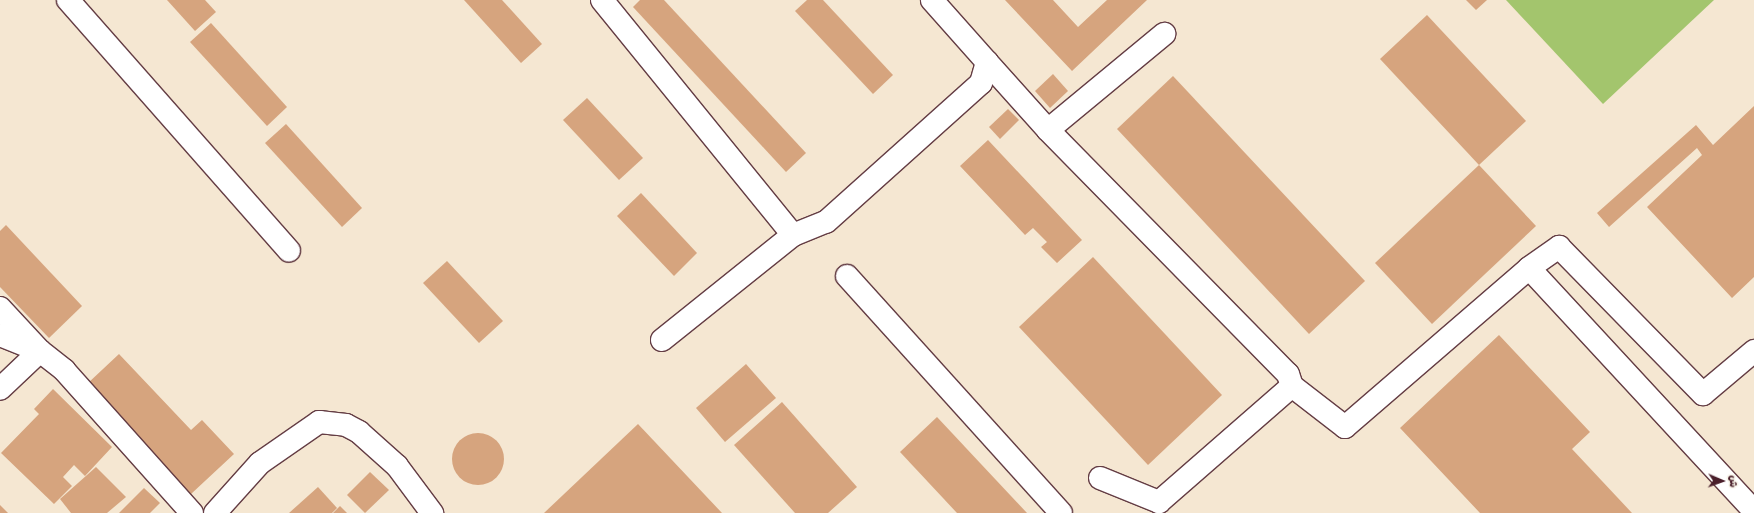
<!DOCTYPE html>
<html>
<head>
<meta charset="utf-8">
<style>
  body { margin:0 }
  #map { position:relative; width:1754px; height:513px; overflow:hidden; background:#f5e7d2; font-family:Delius,"Playpen Sans Arabic",sans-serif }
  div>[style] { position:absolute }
  .green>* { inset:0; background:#a3c56d }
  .building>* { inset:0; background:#d6a47e }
  .round { border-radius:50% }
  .roads { filter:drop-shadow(1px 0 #643d44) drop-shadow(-1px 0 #643d44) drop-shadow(0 1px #643d44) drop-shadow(0 -1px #643d44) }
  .minor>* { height:22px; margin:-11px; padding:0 11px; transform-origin:11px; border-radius:11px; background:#fff }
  span { translate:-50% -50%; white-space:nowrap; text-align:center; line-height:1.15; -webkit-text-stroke:3px #f7f3e8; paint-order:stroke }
  .north { position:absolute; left:1702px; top:461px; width:40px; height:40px; -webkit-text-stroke:3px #f7f3e8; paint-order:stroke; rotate:92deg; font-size:11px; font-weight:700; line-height:16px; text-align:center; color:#4a1f2b }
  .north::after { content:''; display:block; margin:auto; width:14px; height:18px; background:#4a1f2b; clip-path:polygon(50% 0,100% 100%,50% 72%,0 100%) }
</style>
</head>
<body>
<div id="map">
  <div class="green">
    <div style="clip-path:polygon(1506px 0,1714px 0,1603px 104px)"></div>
  </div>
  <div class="building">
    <div style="clip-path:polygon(167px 0,205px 0,216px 12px,195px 31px)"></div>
    <div style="clip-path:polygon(464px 0,502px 0,542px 44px,521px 63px)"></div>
    <div style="clip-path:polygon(640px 0,664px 0,806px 153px,786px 172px,633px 7px)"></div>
    <div style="clip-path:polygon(807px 0,823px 0,893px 75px,873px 94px,795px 11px)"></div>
    <div style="clip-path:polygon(1005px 0,1053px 0,1078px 27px,1107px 0,1147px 0,1072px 71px)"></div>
    <div style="clip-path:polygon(1466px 0,1487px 0,1476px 10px)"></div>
    <div style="clip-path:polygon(1427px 15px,1526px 121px,1479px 165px,1380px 59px)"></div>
    <div style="clip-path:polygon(211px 23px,287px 107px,267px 126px,190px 42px)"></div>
    <div style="clip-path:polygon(1053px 74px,1068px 91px,1050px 108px,1035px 91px)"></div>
    <div style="clip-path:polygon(1173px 76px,1365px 281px,1309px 334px,1117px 129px)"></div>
    <div style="clip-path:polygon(587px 98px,643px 158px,619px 180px,563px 120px)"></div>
    <div style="clip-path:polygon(1754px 106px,1754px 277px,1732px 298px,1647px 207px,1702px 155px,1697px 148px,1609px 227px,1597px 213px,1696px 125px,1713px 145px)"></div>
    <div style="clip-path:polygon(1008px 109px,1019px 120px,1000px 139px,989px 127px)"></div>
    <div style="clip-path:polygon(286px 124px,362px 208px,342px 227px,265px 143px)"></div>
    <div style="clip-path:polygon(988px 140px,1082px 240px,1057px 263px,1041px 247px,1047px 242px,1033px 228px,1025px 235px,960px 166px)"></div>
    <div style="clip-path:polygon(1479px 165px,1536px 226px,1432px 324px,1375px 263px)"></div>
    <div style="clip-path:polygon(641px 193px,697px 253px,674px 276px,617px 216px)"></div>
    <div style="clip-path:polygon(6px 225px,82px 306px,49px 338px,0 287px,0 231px)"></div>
    <div style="clip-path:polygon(1093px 257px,1222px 395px,1148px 465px,1019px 327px)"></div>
    <div style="clip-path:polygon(447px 261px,503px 321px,479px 343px,423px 283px)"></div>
    <div style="clip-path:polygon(1499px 335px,1590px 432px,1572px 449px,1632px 513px,1480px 513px,1400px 428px)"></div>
    <div style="clip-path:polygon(119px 354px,191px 430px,202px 420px,234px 454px,191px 494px,87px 384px)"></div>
    <div style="clip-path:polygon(746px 364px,776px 398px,725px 442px,696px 408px)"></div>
    <div style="clip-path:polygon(53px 389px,112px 447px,85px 476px,74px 465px,63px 477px,72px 486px,54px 504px,1px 453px,39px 414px,34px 409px)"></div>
    <div style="clip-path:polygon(782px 402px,857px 487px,828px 513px,795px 513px,734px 445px)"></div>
    <div style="clip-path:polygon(937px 417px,1027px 513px,957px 513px,900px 452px)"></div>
    <div style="clip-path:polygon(638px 424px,722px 513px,544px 513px)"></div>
    <div class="round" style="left:452px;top:433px;width:52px;height:52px"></div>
    <div style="clip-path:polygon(96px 467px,126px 497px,107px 513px,71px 513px,60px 499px)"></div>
    <div style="clip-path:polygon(370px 472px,389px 490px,365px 513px,347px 495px)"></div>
    <div style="clip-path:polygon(318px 487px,337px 508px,332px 513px,289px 513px)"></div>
    <div style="clip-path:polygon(144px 488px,160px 503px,150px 513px,119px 513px)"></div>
    <div style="clip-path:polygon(0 505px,8px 513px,0 513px)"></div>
    <div style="clip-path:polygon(340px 506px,347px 513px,333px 513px)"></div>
  </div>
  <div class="roads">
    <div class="minor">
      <div style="left:68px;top:0;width:334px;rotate:48.6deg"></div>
      <div style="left:602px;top:0;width:303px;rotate:50.9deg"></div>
      <div style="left:987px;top:62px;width:91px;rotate:48.1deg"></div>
      <div style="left:1048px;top:130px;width:342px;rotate:45.5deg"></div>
      <div style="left:1288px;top:374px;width:13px;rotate:72deg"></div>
      <div style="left:1292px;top:386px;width:67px;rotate:37.7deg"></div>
      <div style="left:1345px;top:427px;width:243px;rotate:-40.8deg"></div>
      <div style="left:1529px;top:268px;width:37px;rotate:-35deg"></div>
      <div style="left:1559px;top:247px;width:206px;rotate:45.6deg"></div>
      <div style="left:1703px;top:394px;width:67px;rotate:-40.1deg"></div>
      <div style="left:1048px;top:130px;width:151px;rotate:-39.6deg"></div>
      <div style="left:1529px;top:268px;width:331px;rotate:47.2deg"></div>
      <div style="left:847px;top:276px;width:319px;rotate:47.9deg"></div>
      <div style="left:0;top:308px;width:59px;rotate:47.1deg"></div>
      <div style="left:40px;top:351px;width:31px;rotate:38deg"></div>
      <div style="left:64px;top:370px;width:192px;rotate:48.2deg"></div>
      <div style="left:0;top:335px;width:43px;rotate:21.8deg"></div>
      <div style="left:40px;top:351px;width:55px;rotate:136.5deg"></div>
      <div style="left:662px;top:340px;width:168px;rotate:-38.7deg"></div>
      <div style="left:793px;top:235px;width:35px;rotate:-22deg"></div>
      <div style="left:826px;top:222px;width:208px;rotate:-41.9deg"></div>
      <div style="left:981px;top:83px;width:22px;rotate:-74deg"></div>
      <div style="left:987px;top:62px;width:83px;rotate:-131.6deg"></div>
      <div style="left:1100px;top:478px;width:64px;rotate:22.1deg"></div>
      <div style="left:1159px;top:502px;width:176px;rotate:-41.1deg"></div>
      <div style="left:215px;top:513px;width:67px;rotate:-48deg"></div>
      <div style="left:260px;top:463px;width:72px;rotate:-34.8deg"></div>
      <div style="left:319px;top:422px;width:27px;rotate:6deg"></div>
      <div style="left:346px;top:425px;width:15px;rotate:28deg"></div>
      <div style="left:359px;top:432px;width:51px;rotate:41.8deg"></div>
      <div style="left:397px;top:466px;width:59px;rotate:53.3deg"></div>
    </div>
  </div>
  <div class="north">ش</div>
</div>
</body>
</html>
